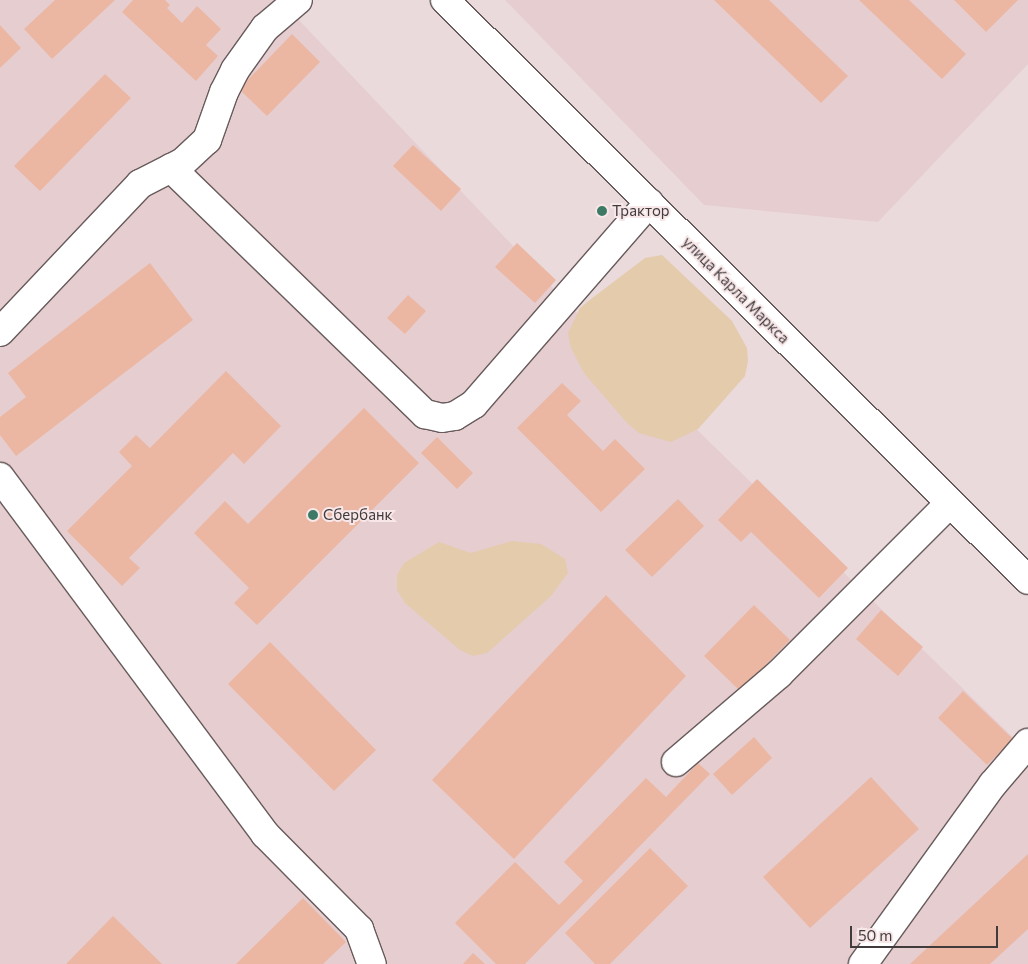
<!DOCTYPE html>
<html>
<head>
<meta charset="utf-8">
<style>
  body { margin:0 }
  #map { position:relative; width:1028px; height:964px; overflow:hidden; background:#eadadc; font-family:Commissioner,sans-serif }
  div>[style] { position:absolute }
  .built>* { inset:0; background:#e6cdd0 }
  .green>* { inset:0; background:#e3cbac }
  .building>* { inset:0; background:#ebb7a3 }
  .roads { filter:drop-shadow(1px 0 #685b5c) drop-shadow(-1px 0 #685b5c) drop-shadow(0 1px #685b5c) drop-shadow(0 -1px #685b5c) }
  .minor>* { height:28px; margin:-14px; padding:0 14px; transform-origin:14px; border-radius:14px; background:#fff }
  .major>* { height:28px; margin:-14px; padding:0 14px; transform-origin:14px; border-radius:14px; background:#fff }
  .dots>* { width:14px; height:14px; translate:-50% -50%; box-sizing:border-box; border:2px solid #f8e7e9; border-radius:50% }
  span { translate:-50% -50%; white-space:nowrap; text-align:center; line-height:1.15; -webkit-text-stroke:4px #f8e7e9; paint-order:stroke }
  .poi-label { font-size:15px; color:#413b3b }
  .left { translate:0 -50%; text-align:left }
  .street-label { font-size:15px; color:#413b3b }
  .scale { position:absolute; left:850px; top:926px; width:148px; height:22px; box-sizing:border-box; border:2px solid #413b3b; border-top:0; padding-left:6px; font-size:15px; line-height:18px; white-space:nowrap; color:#413b3b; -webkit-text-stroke:4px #f8e7e9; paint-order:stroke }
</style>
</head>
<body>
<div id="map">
  <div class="built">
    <div style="clip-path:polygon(0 0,280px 0,569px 305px,1028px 752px,1028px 964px,0 964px)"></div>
    <div style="clip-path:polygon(505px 0,1028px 0,1028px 64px,878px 222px,704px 205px)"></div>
  </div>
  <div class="green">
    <div style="clip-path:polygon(662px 255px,732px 321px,747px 348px,748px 361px,745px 376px,707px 419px,698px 429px,671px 442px,639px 433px,628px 424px,584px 373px,571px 348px,568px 333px,580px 308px,591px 299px,645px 258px)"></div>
    <div style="clip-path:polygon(512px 541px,541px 544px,565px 559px,568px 573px,551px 596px,487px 653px,473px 656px,460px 650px,405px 603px,397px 590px,397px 575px,404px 563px,439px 542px,471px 553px)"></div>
  </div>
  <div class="building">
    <div style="clip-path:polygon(55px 0,115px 0,52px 59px,24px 29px)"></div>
    <div style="clip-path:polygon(133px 0,165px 0,170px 5px,167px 8px,182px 23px,197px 6px,221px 29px,206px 45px,218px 56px,196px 81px,122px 12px)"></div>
    <div style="clip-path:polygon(714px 0,769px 0,848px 76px,821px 103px)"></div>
    <div style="clip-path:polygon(859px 0,909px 0,966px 54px,942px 79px)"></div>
    <div style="clip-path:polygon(954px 0,1018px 0,986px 32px)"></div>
    <div style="clip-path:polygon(0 25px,21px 48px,0 68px)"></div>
    <div style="clip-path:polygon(292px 34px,320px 62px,267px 116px,239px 89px)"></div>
    <div style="clip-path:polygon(105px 74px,131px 98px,40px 191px,14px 166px)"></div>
    <div style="clip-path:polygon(413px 145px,461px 189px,441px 211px,393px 166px)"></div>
    <div style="clip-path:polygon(517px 243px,556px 280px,535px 303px,495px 267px)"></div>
    <div style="clip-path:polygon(150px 263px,193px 320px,16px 456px,0 435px,0 417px,26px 397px,8px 373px)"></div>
    <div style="clip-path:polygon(408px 295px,426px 311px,405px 334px,387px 318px)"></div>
    <div style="clip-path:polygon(226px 371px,281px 426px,244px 464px,233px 453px,129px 558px,140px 568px,122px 586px,67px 531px,132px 466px,119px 452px,136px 435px,150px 448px)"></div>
    <div style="clip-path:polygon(562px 383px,581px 401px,567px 415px,603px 451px,615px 439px,645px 469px,601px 512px,517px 428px)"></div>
    <div style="clip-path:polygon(364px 408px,419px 463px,257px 625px,234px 603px,249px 588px,194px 533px,225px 501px,248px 524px)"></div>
    <div style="clip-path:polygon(437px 437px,473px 473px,457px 489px,421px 453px)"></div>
    <div style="clip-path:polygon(757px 479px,848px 568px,819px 598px,751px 532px,741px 542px,718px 520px)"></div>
    <div style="clip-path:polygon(678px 499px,704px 526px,652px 577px,625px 550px)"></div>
    <div style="clip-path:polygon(606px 595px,686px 676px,514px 859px,432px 780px)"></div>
    <div style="clip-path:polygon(754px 605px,790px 640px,740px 691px,704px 656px)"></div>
    <div style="clip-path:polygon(881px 610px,923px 647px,898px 676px,856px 639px)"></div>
    <div style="clip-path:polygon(270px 642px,376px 750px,334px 791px,228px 684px)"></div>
    <div style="clip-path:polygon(963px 691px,1013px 739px,987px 765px,938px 718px)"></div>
    <div style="clip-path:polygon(754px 737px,772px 758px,732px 795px,713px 774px)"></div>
    <div style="clip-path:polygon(698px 763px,710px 774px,525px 964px,496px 964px,455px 923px,515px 862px,559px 905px,583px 881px,564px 862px,646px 778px,666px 797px)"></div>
    <div style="clip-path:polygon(871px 777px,919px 829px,810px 928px,763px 877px)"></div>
    <div style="clip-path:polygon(650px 848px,688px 886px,610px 964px,595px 964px,565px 933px)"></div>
    <div style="clip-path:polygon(1028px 854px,1028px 929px,990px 964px,910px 964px)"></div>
    <div style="clip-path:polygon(303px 898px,346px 942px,323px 964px,236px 964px)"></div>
    <div style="clip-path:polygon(113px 916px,162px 964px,66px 964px)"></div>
    <div style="clip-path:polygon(473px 953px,485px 964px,463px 964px)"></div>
  </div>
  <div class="roads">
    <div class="minor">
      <div style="left:171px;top:168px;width:354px;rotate:44.1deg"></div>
      <div style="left:425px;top:414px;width:17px;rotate:13deg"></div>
      <div style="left:442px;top:418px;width:13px;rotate:-9deg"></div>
      <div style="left:455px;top:416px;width:22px;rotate:-32deg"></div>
      <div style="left:474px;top:404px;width:267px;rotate:-49deg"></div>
      <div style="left:0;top:332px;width:204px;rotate:-46.6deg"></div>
      <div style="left:140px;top:184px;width:48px;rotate:-27.1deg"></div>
      <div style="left:183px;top:162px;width:33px;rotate:-43deg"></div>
      <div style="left:207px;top:140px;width:51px;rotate:-70.5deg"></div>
      <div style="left:224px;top:92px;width:25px;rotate:-63deg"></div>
      <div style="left:235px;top:70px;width:52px;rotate:-54.5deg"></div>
      <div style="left:265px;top:28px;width:43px;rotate:-40.3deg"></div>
      <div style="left:0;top:477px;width:445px;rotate:53.4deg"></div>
      <div style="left:265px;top:834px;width:134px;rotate:45.3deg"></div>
      <div style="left:359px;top:929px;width:37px;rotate:70deg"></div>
      <div style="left:676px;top:762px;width:135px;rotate:-40.5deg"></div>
      <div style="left:779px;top:674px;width:242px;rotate:-45deg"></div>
      <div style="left:863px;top:964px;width:222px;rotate:-54.2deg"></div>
      <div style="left:993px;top:784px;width:54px;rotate:-49.5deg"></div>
    </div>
    <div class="major">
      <div style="left:445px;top:0;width:822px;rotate:44.85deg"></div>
    </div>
  </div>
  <div class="dots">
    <div style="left:602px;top:211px;background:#3d7a65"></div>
    <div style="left:313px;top:515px;background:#3d7a65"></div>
  </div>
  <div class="poi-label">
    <span class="left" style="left:612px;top:211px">Трактор</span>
    <span class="left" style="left:323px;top:515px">Сбербанк</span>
  </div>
  <div class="street-label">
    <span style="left:736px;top:290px;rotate:45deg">улица Карла Маркса</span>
  </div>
  <div class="scale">50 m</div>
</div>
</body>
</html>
